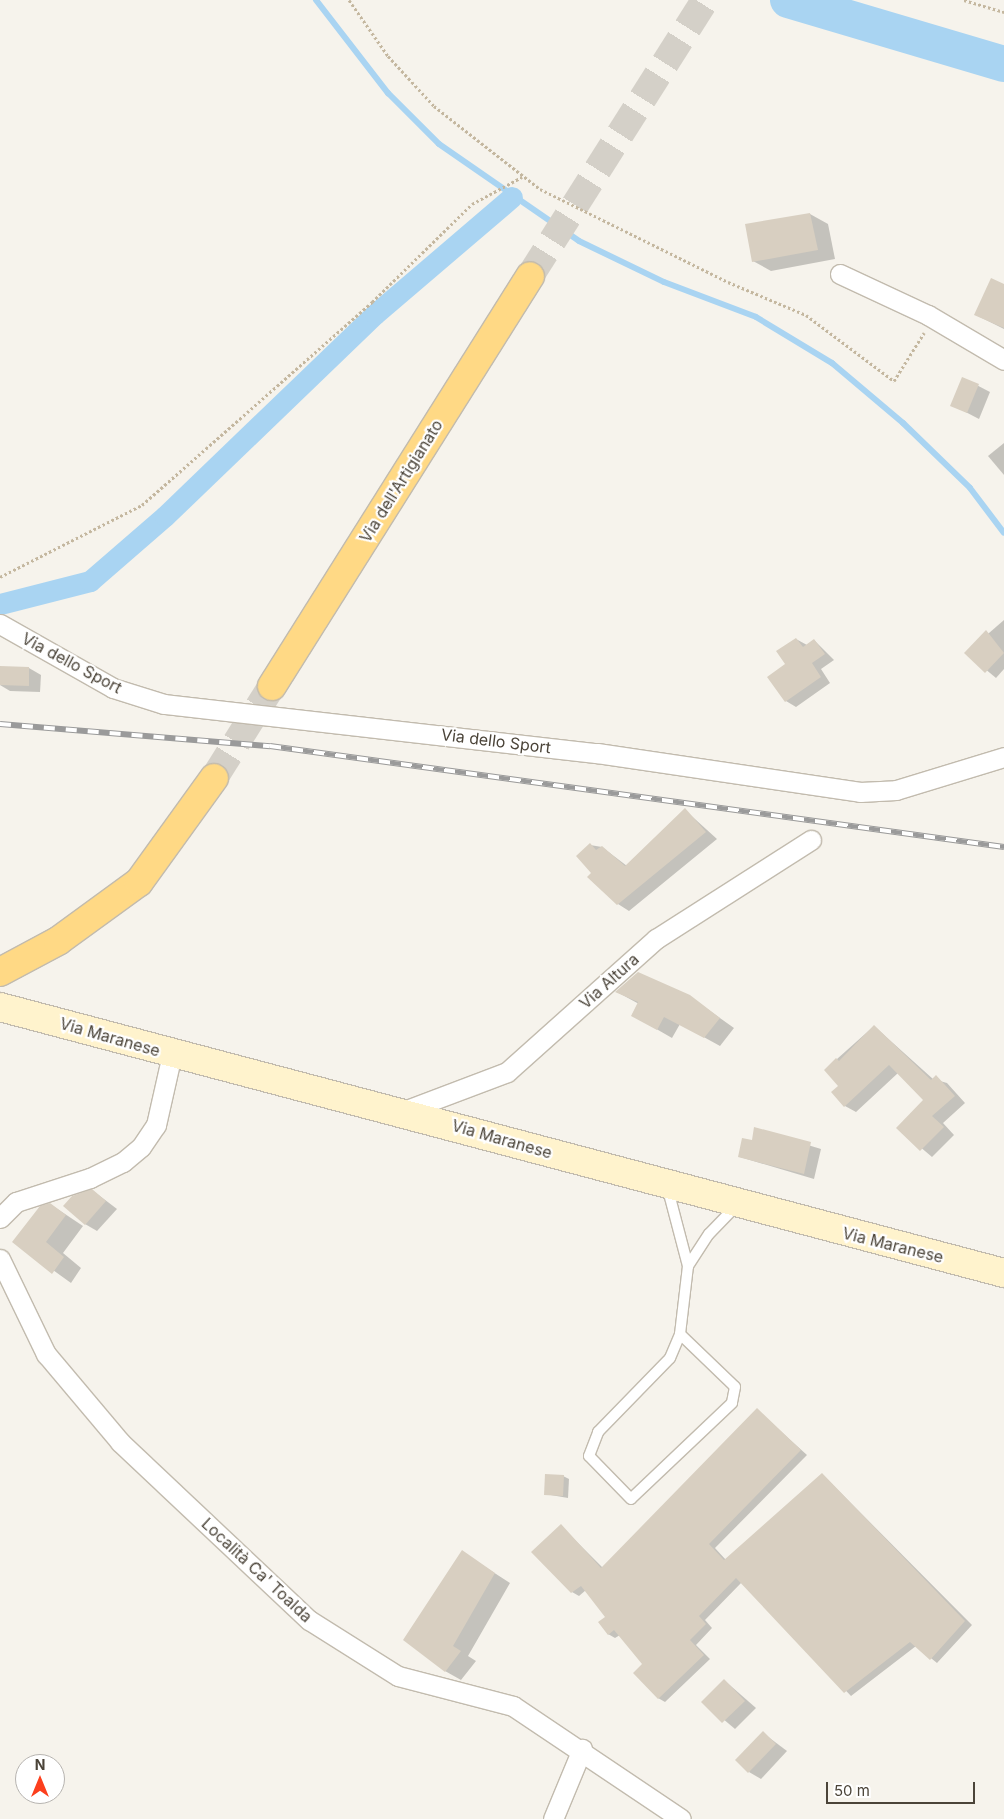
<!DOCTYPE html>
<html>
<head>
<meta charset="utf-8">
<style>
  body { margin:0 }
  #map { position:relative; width:1004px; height:1819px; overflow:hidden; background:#f6f3ec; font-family:Inter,sans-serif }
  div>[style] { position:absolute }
  .shadow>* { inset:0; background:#0003 }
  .stream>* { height:6px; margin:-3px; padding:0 3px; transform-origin:3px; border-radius:3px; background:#a9d4f2 }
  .canal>* { height:21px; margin:-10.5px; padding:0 10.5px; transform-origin:10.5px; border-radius:10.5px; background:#a9d4f2 }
  .river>* { height:36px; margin:-18px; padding:0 18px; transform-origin:18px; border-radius:18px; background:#a9d4f2 }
  .building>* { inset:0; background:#d8cfc1 }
  .trunk-tunnel>* { height:28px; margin-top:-14px; transform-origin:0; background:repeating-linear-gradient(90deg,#d4d0c8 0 28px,transparent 0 42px) }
  .path>* { height:3px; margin-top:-1.5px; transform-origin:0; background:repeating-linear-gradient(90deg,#c4b79f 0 2.5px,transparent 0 5px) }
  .roads { filter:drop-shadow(1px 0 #c2bbae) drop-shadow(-1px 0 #c2bbae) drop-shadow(0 1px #c2bbae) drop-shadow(0 -1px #c2bbae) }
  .service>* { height:10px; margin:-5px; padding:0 5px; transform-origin:5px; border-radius:5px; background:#fff }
  .minor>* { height:19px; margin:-9.5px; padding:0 9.5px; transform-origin:9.5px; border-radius:9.5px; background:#fff }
  .secondary>* { height:28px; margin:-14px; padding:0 14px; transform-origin:14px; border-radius:14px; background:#fff3cd }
  .trunk>* { height:28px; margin:-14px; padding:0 14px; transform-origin:14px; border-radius:14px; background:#ffd985 }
  .rail>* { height:5.5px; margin-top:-2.75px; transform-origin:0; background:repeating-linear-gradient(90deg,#fff 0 11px,#9a9a9a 0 22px); box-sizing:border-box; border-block:1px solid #9a9a9a }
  span { translate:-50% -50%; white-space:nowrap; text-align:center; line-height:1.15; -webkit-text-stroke:4.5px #fff; paint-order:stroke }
  .street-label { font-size:16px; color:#4b4439 }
  .north { position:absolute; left:15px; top:1754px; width:50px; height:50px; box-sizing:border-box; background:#fff; border:1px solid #b7b4b0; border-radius:50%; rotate:0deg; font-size:14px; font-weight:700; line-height:20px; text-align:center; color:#4b4439 }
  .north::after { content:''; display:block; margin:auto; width:18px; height:22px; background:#fc3f1d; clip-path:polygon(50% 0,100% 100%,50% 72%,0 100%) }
  .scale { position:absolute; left:826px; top:1782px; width:149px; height:22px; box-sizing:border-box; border:2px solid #4b4439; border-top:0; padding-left:6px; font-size:15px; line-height:18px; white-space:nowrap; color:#4b4439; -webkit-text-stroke:4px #fff; paint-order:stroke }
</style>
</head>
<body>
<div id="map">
  <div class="shadow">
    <div style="clip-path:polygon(810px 214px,828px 224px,835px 259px,771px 271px,753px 261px,746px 225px)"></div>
    <div style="clip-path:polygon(1004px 285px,1004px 329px,976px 315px)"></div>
    <div style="clip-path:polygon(963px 378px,990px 392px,979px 419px,952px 405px)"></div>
    <div style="clip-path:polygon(1004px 443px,1004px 475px,988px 456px)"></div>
    <div style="clip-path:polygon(1004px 620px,1004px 669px,996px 678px,966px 653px)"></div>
    <div style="clip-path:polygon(796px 639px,807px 645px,814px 640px,834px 660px,821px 669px,830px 683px,796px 707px,786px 701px,786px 664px)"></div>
    <div style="clip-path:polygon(0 668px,29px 668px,41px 675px,40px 692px,10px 691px,0 685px)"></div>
    <div style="clip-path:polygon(685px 810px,717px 839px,629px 911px,618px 904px,593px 873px,590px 845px,602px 847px,627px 866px)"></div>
    <div style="clip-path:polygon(617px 992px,689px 996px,734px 1028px,720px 1046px,680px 1024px,672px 1038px,632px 1015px,639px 1004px)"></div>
    <div style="clip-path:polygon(874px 1026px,933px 1079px,947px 1083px,965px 1103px,943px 1123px,954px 1135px,932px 1157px,898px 1128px,925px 1100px,898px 1073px,856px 1112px,845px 1106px,837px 1059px)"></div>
    <div style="clip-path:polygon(755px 1129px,821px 1149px,814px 1179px,740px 1157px,753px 1141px)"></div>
    <div style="clip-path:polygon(92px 1190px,117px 1209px,97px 1231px,85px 1224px)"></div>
    <div style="clip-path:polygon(50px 1204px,83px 1226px,63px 1253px,81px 1268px,71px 1283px,14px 1242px)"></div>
    <div style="clip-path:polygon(757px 1410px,807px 1455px,715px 1548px,726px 1560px,823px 1475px,972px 1625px,937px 1663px,916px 1646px,851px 1696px,742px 1582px,705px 1620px,712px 1628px,696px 1645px,710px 1659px,665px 1702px,658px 1698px,644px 1664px,620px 1635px,615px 1638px,608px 1634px,607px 1617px,586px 1590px,579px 1596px,572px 1592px,561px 1526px,603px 1568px)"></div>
    <div style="clip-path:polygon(563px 1476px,569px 1479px,568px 1498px,545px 1494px)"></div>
    <div style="clip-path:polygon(462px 1552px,510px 1583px,468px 1656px,476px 1661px,461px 1680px,445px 1671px)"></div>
    <div style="clip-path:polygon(724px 1680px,756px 1708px,735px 1729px,703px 1702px)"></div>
    <div style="clip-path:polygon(763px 1733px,787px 1751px,761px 1779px,749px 1772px)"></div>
  </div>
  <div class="stream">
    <div style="left:316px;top:0;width:118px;rotate:52.3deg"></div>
    <div style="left:388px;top:93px;width:72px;rotate:45deg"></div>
    <div style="left:439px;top:144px;width:170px;rotate:34.7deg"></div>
    <div style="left:579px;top:241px;width:94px;rotate:25.8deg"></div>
    <div style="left:664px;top:282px;width:98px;rotate:20.8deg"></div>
    <div style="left:756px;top:317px;width:89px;rotate:31.2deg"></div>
    <div style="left:832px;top:363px;width:93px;rotate:40.2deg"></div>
    <div style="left:903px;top:423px;width:93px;rotate:44.1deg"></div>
    <div style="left:970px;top:488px;width:56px;rotate:52.9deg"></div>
  </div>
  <div class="canal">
    <div style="left:0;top:604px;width:93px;rotate:-14.3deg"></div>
    <div style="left:90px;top:581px;width:99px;rotate:-40.9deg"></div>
    <div style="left:165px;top:516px;width:291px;rotate:-43.9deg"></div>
    <div style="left:375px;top:314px;width:180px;rotate:-40.5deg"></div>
  </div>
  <div class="river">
    <div style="left:788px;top:0;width:225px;rotate:16.5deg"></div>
  </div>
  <div class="building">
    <div style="clip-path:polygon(810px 213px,818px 250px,752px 262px,745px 224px)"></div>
    <div style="clip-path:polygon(991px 278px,1004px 284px,1004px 328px,974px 315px)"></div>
    <div style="clip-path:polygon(962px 377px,979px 384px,967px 413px,950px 406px)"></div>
    <div style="clip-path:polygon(986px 630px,1004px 653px,985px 673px,964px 653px)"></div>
    <div style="clip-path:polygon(796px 638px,803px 647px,814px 639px,825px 654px,812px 663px,821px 677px,785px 702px,767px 677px,785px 664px,776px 651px)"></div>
    <div style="clip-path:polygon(0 666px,29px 667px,29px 686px,0 685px)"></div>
    <div style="clip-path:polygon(685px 808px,706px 832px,617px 905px,587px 877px,591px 873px,576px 856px,590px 843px,596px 850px,602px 846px,625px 866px)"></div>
    <div style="clip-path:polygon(638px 972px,690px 995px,720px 1018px,704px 1038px,664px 1017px,657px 1030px,631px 1016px,638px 1002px,615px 992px)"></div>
    <div style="clip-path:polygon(874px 1025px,931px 1080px,936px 1075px,955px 1096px,932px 1116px,944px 1127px,920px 1151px,896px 1128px,923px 1100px,889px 1065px,844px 1107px,831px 1092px,838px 1086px,824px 1070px,836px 1058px,839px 1061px)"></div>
    <div style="clip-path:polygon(754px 1127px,811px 1142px,804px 1174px,738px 1157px,742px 1138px,752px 1140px)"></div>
    <div style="clip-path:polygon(92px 1189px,106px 1201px,85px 1225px,63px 1206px,72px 1196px)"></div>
    <div style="clip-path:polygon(50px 1203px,66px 1215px,46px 1242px,64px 1257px,52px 1274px,12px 1242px,40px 1206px)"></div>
    <div style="clip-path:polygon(757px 1408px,801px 1450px,709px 1544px,724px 1560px,822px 1473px,965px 1621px,930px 1660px,910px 1642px,844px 1693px,736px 1578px,699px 1616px,706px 1624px,690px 1640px,704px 1655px,658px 1699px,633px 1673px,642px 1664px,614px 1630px,608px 1635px,598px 1622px,605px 1617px,581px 1586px,571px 1593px,531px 1552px,561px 1524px,601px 1568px)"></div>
    <div style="clip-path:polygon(545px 1474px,564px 1475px,563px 1496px,544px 1495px)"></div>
    <div style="clip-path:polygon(462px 1550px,495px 1573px,453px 1646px,461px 1651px,445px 1672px,403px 1640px)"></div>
    <div style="clip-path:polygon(724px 1679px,745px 1701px,722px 1723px,701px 1702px)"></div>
    <div style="clip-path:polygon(763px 1731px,776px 1744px,748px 1773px,735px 1760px)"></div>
  </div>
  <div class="trunk-tunnel">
    <div style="left:530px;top:276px;width:327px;rotate:-57.6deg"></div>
    <div style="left:214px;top:778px;width:109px;rotate:-57.8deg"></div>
  </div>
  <div class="path">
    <div style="left:349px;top:0;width:68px;rotate:55.1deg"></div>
    <div style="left:388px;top:56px;width:68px;rotate:47.4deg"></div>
    <div style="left:434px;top:106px;width:135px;rotate:38.1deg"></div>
    <div style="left:540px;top:189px;width:210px;rotate:26.3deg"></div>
    <div style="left:728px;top:282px;width:85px;rotate:22.9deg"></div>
    <div style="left:806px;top:315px;width:110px;rotate:36.9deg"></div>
    <div style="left:894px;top:381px;width:57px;rotate:-58deg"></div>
    <div style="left:964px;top:0;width:42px;rotate:16.7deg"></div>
    <div style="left:0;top:577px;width:159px;rotate:-26.9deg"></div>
    <div style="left:142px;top:505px;width:307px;rotate:-41.4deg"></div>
    <div style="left:372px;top:302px;width:140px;rotate:-44.4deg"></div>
    <div style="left:472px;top:204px;width:57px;rotate:-28.4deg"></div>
  </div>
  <div class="roads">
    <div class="service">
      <div style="left:667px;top:1186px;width:83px;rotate:75.3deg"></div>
      <div style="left:688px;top:1266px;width:68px;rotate:96.7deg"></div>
      <div style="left:680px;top:1334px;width:76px;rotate:43.9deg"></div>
      <div style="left:735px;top:1387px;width:16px;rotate:101deg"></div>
      <div style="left:732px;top:1403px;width:139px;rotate:136.5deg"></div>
      <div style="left:631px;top:1499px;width:60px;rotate:-134.3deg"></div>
      <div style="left:589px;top:1456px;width:26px;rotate:-69deg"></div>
      <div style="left:598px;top:1432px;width:103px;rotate:-45.8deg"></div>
      <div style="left:670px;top:1358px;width:26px;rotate:-67deg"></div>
      <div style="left:688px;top:1266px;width:38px;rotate:-57deg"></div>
      <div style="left:709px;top:1234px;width:40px;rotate:-46deg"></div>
    </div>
    <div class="minor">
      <div style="left:840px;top:274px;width:97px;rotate:25deg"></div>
      <div style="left:928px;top:315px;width:88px;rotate:30.6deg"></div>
      <div style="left:0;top:624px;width:130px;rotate:29.5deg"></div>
      <div style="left:113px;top:688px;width:53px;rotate:17.4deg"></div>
      <div style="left:164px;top:704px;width:436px;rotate:6.5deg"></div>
      <div style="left:597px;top:753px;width:266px;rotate:8.4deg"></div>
      <div style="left:860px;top:792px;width:36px;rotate:-3deg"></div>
      <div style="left:896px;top:790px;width:113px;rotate:-17deg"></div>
      <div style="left:404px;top:1111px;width:110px;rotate:-20.7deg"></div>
      <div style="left:507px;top:1072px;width:200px;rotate:-41.8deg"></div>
      <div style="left:656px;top:939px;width:184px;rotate:-32.6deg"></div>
      <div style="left:0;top:1218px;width:23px;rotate:-45deg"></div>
      <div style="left:16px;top:1202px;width:78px;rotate:-18deg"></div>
      <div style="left:90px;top:1178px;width:37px;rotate:-26deg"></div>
      <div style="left:123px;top:1162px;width:23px;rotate:-40deg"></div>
      <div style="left:141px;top:1147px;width:27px;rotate:-56deg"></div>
      <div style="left:156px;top:1125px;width:73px;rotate:-77.3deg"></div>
      <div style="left:0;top:1259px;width:106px;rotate:64.2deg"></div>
      <div style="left:46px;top:1354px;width:115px;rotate:49.9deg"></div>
      <div style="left:120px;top:1442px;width:260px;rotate:43.3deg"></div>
      <div style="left:309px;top:1620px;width:105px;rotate:32.2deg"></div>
      <div style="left:398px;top:1676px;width:119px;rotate:14.6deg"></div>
      <div style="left:513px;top:1706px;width:202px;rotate:33.9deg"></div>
      <div style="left:553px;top:1819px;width:76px;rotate:-67.5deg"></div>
    </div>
    <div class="secondary">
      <div style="left:0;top:1007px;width:1039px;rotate:14.84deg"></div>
    </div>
    <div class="trunk">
      <div style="left:272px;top:686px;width:484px;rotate:-57.8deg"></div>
      <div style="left:0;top:972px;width:66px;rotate:-28.1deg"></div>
      <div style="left:58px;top:941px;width:100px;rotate:-36.1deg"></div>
      <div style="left:139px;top:882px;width:128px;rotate:-54.2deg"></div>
    </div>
  </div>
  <div class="rail">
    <div style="left:0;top:724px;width:271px;rotate:4.7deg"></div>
    <div style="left:270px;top:746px;width:741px;rotate:7.83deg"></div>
  </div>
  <div class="street-label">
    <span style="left:401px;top:481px;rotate:-58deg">Via dell'Artigianato</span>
    <span style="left:72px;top:663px;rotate:28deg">Via dello Sport</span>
    <span style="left:496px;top:741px;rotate:7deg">Via dello Sport</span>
    <span style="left:609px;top:981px;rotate:-42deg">Via Altura</span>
    <span style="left:110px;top:1037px;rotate:16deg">Via Maranese</span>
    <span style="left:502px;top:1139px;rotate:16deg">Via Maranese</span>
    <span style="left:893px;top:1245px;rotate:14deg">Via Maranese</span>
    <span style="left:257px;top:1570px;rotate:43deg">Località Ca' Toalda</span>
  </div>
  <div class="north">N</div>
  <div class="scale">50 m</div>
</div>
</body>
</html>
